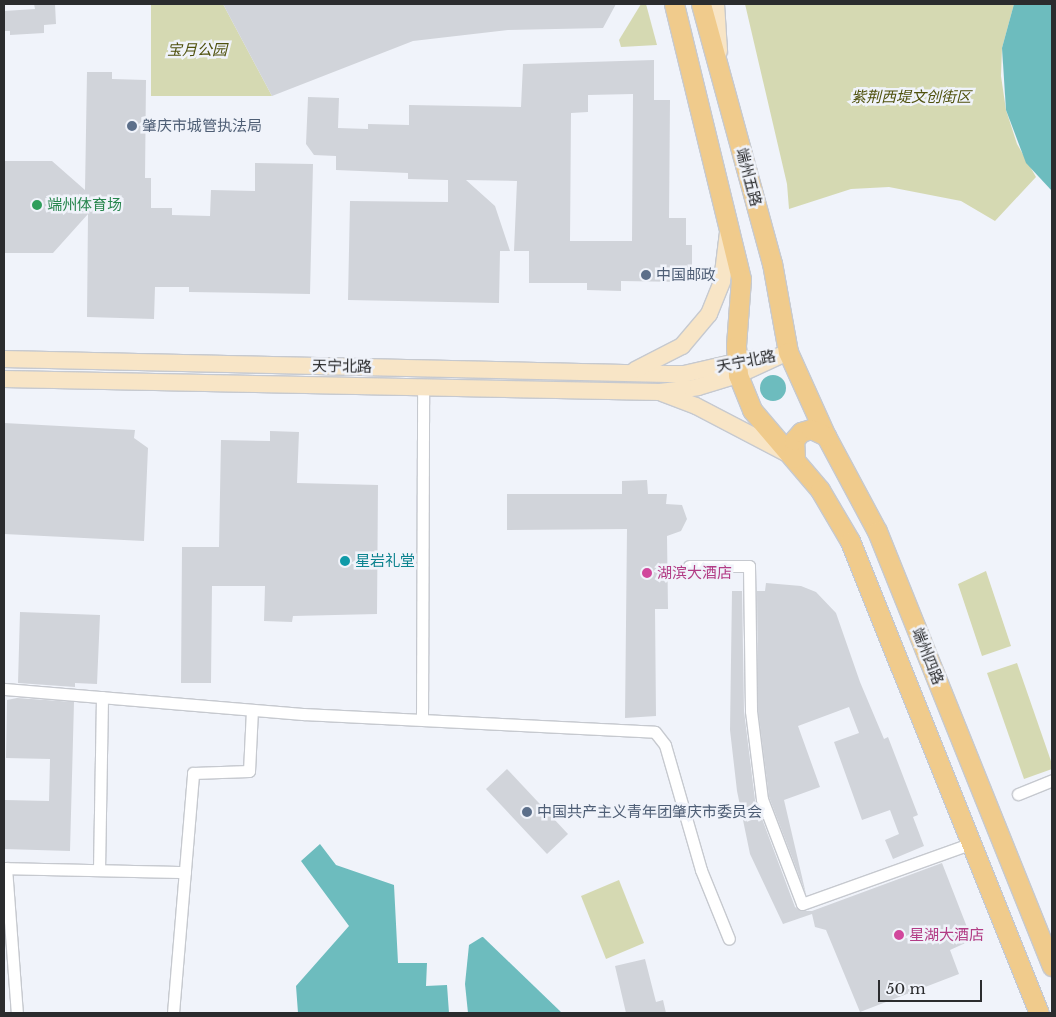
<!DOCTYPE html>
<html>
<head>
<meta charset="utf-8">
<style>
  body { margin:0 }
  #map { position:relative; width:1056px; height:1017px; overflow:hidden; background:#f0f3fa; font-family:"Libre Baskerville","Noto Sans SC",serif }
  div>[style] { position:absolute }
  .green>* { inset:0; background:#d5d9b2 }
  .water>* { inset:0; background:#6dbcbe }
  .round { border-radius:50% }
  .building>* { inset:0; background:#d1d4da }
  .roads { filter:drop-shadow(1px 0 #c6c9cf) drop-shadow(-1px 0 #c6c9cf) drop-shadow(0 1px #c6c9cf) drop-shadow(0 -1px #c6c9cf) }
  .street>* { height:11px; margin:-5.5px; padding:0 5.5px; transform-origin:5.5px; border-radius:5.5px; background:#fff }
  .secondary>* { height:16px; margin:-8px; padding:0 8px; transform-origin:8px; border-radius:8px; background:#f8e5c6 }
  .primary>* { height:19px; margin:-9.5px; padding:0 9.5px; transform-origin:9.5px; border-radius:9.5px; background:#f0cb8c }
  .dots>* { width:14px; height:14px; translate:-50% -50%; box-sizing:border-box; border:2px solid #f0f3fa; border-radius:50% }
  span { translate:-50% -50%; white-space:nowrap; text-align:center; line-height:1.15; -webkit-text-stroke:5px #f0f3fa; paint-order:stroke }
  .park-label { font-size:15px; color:#4f510d; font-style:italic }
  .service-label { font-size:15px; color:#4e5e75 }
  .left { translate:0 -50%; text-align:left }
  .street-label { font-size:15px; color:#2b2c2e }
  .leisure-label { font-size:15px; color:#27864d }
  .culture-label { font-size:15px; color:#0d838f }
  .hotel-label { font-size:15px; color:#b23c85 }
  .frame { position:absolute; inset:0; border:5px solid #2b2c2e; pointer-events:none }
  .scale { position:absolute; left:878px; top:980px; width:104px; height:22px; box-sizing:border-box; border:2px solid #2b2c2e; border-top:0; padding-left:6px; font-size:15px; line-height:18px; white-space:nowrap; color:#2b2c2e; -webkit-text-stroke:4px #f0f3fa; paint-order:stroke }
</style>
</head>
<body>
<div id="map">
  <div class="green">
    <div style="clip-path:polygon(151px 4px,223px 4px,272px 96px,151px 96px)"></div>
    <div style="clip-path:polygon(641px 4px,646px 4px,657px 45px,621px 47px,619px 40px)"></div>
    <div style="clip-path:polygon(745px 4px,1014px 4px,1002px 48px,1001px 76px,1006px 110px,1017px 144px,1036px 177px,995px 221px,961px 201px,889px 187px,851px 189px,789px 209px,787px 184px)"></div>
    <div style="clip-path:polygon(986px 571px,1011px 646px,982px 656px,958px 584px)"></div>
    <div style="clip-path:polygon(1017px 663px,1052px 764px,1052px 769px,1024px 779px,987px 673px)"></div>
    <div style="clip-path:polygon(619px 880px,644px 943px,606px 959px,581px 896px)"></div>
  </div>
  <div class="water">
    <div style="clip-path:polygon(1014px 4px,1052px 4px,1052px 191px,1026px 163px,1006px 110px,1002px 48px)"></div>
    <div class="round" style="left:760px;top:375px;width:26px;height:26px"></div>
    <div style="clip-path:polygon(320px 844px,336px 865px,394px 885px,398px 963px,427px 963px,426px 986px,447px 985px,449px 1013px,298px 1013px,296px 986px,349px 926px,301px 861px)"></div>
    <div style="clip-path:polygon(482px 937px,483px 937px,562px 1013px,468px 1013px,465px 984px,469px 945px)"></div>
  </div>
  <div class="building">
    <div style="clip-path:polygon(34px 4px,55px 4px,56px 24px,44px 25px,44px 33px,10px 35px,10px 31px,4px 31px,4px 11px,35px 9px)"></div>
    <div style="clip-path:polygon(223px 4px,616px 4px,603px 28px,508px 30px,413px 41px,272px 96px)"></div>
    <div style="clip-path:polygon(evenodd,654px 60px,654px 100px,670px 100px,669px 218px,686px 218px,686px 245px,692px 245px,692px 274px,682px 282px,621px 281px,621px 291px,587px 290px,587px 283px,529px 283px,529px 251px,514px 251px,517px 181px,466px 180px,495px 206px,510px 251px,500px 251px,499px 303px,348px 300px,350px 201px,448px 202px,448px 180px,408px 179px,408px 173px,336px 170px,336px 156px,314px 155px,306px 144px,308px 97px,339px 98px,338px 128px,368px 129px,368px 124px,409px 125px,409px 105px,521px 107px,523px 64px,654px 60px,633px 94px,632px 241px,570px 241px,571px 113px,588px 112px,588px 95px,633px 94px)"></div>
    <div style="clip-path:polygon(87px 72px,112px 72px,112px 79px,146px 80px,145px 178px,151px 178px,151px 208px,172px 208px,172px 215px,210px 216px,211px 190px,255px 191px,255px 163px,313px 164px,310px 294px,189px 292px,189px 287px,155px 287px,154px 319px,87px 317px,88px 214px,53px 253px,4px 253px,4px 161px,52px 161px,85px 190px)"></div>
    <div style="clip-path:polygon(4px 423px,135px 430px,134px 438px,148px 448px,144px 541px,4px 534px)"></div>
    <div style="clip-path:polygon(270px 431px,299px 432px,297px 483px,378px 485px,377px 614px,293px 616px,292px 622px,264px 621px,265px 586px,212px 586px,211px 683px,181px 683px,182px 547px,219px 547px,221px 440px,270px 441px)"></div>
    <div style="clip-path:polygon(647px 480px,648px 494px,667px 494px,666px 504px,682px 505px,687px 519px,681px 531px,667px 536px,668px 609px,655px 609px,656px 716px,625px 718px,627px 529px,507px 530px,507px 494px,622px 494px,622px 481px)"></div>
    <div style="clip-path:polygon(766px 583px,801px 586px,816px 592px,836px 613px,860px 682px,884px 739px,888px 737px,918px 815px,913px 817px,924px 846px,893px 859px,885px 840px,899px 834px,890px 810px,862px 820px,834px 742px,859px 733px,849px 707px,798px 726px,820px 787px,784px 800px,806px 894px,769px 797px,758px 710px,757px 591px,765px 591px)"></div>
    <div style="clip-path:polygon(732px 591px,742px 591px,744px 711px,755px 800px,795px 907px,800px 911px,812px 911px,942px 863px,972px 940px,950px 950px,959px 974px,860px 1012px,826px 930px,815px 927px,812px 914px,783px 924px,750px 854px,737px 791px,730px 730px)"></div>
    <div style="clip-path:polygon(20px 612px,100px 615px,97px 684px,75px 683px,75px 687px,18px 683px)"></div>
    <div style="clip-path:polygon(17px 698px,74px 702px,70px 851px,4px 849px,5px 800px,49px 801px,50px 759px,6px 758px,7px 700px)"></div>
    <div style="clip-path:polygon(507px 769px,568px 834px,547px 854px,486px 789px)"></div>
    <div style="clip-path:polygon(645px 959px,656px 1002px,663px 1000px,666px 1013px,626px 1013px,615px 966px)"></div>
  </div>
  <div class="roads">
    <div class="street">
      <div style="left:689px;top:566px;width:60px"></div>
      <div style="left:749px;top:566px;width:145px;rotate:89.2deg"></div>
      <div style="left:751px;top:711px;width:89px;rotate:82.9deg"></div>
      <div style="left:762px;top:799px;width:112px;rotate:69.1deg"></div>
      <div style="left:802px;top:904px;width:178px;rotate:-19.7deg"></div>
      <div style="left:4px;top:689px;width:300px;rotate:4.8deg"></div>
      <div style="left:303px;top:714px;width:352px;rotate:2.9deg"></div>
      <div style="left:655px;top:732px;width:16px;rotate:52deg"></div>
      <div style="left:665px;top:745px;width:130px;rotate:73.9deg"></div>
      <div style="left:701px;top:870px;width:74px;rotate:67.9deg"></div>
      <div style="left:422px;top:718px;width:330px;rotate:-89.8deg"></div>
      <div style="left:1018px;top:794px;width:37px;rotate:-22deg"></div>
      <div style="left:4px;top:868px;width:181px;rotate:1.3deg"></div>
      <div style="left:6px;top:868px;width:145px;rotate:85.7deg"></div>
      <div style="left:99px;top:870px;width:173px;rotate:-89deg"></div>
      <div style="left:173px;top:1013px;width:241px;rotate:-85.2deg"></div>
      <div style="left:193px;top:773px;width:56px;rotate:-2deg"></div>
      <div style="left:249px;top:771px;width:61px;rotate:-87.2deg"></div>
    </div>
    <div class="secondary">
      <div style="left:716px;top:4px;width:47px;rotate:86.3deg"></div>
      <div style="left:4px;top:359px;width:664px;rotate:1.29deg"></div>
      <div style="left:668px;top:374px;width:16px"></div>
      <div style="left:684px;top:374px;width:67px;rotate:-13deg"></div>
      <div style="left:635px;top:370px;width:53px;rotate:-27.1deg"></div>
      <div style="left:682px;top:346px;width:42px;rotate:-49.8deg"></div>
      <div style="left:709px;top:314px;width:35px;rotate:-68deg"></div>
      <div style="left:722px;top:281px;width:49px;rotate:-83deg"></div>
      <div style="left:4px;top:379px;width:656px;rotate:1.14deg"></div>
      <div style="left:660px;top:392px;width:38px;rotate:-7deg"></div>
      <div style="left:698px;top:387px;width:42px;rotate:-16.7deg"></div>
      <div style="left:738px;top:375px;width:55px;rotate:-24.7deg"></div>
      <div style="left:662px;top:393px;width:36px;rotate:21deg"></div>
      <div style="left:696px;top:406px;width:104px;rotate:27.6deg"></div>
    </div>
    <div class="primary">
      <div style="left:674px;top:4px;width:283px;rotate:76.3deg"></div>
      <div style="left:741px;top:279px;width:67px;rotate:94.3deg"></div>
      <div style="left:736px;top:346px;width:29px;rotate:86deg"></div>
      <div style="left:738px;top:375px;width:38px;rotate:68deg"></div>
      <div style="left:752px;top:410px;width:105px;rotate:49.6deg"></div>
      <div style="left:820px;top:490px;width:59px;rotate:59.5deg"></div>
      <div style="left:850px;top:541px;width:508px;rotate:68.18deg"></div>
      <div style="left:701px;top:4px;width:269px;rotate:74.7deg"></div>
      <div style="left:772px;top:263px;width:90px;rotate:79.8deg"></div>
      <div style="left:788px;top:352px;width:92px;rotate:65.7deg"></div>
      <div style="left:826px;top:436px;width:108px;rotate:61.8deg"></div>
      <div style="left:877px;top:531px;width:469px;rotate:68.1deg"></div>
      <div style="left:795px;top:458px;width:18px;rotate:-93deg"></div>
      <div style="left:794px;top:440px;width:11px;rotate:-49deg"></div>
      <div style="left:801px;top:432px;width:10px;rotate:-17deg"></div>
      <div style="left:811px;top:429px;width:17px;rotate:25deg"></div>
    </div>
  </div>
  <div class="dots">
    <div style="left:132px;top:126px;background:#5c6f8a"></div>
    <div style="left:37px;top:205px;background:#2e9e5b"></div>
    <div style="left:646px;top:275px;background:#5c6f8a"></div>
    <div style="left:345px;top:561px;background:#0f9aa8"></div>
    <div style="left:647px;top:573px;background:#d1479c"></div>
    <div style="left:527px;top:812px;background:#5c6f8a"></div>
    <div style="left:899px;top:935px;background:#d1479c"></div>
  </div>
  <div class="park-label">
    <span style="left:197px;top:50px">宝月公园</span>
    <span style="left:911px;top:97px">紫荆西堤文创街区</span>
  </div>
  <div class="service-label">
    <span class="left" style="left:142px;top:126px">肇庆市城管执法局</span>
    <span class="left" style="left:656px;top:275px">中国邮政</span>
    <span class="left" style="left:537px;top:812px">中国共产主义青年团肇庆市委员会</span>
  </div>
  <div class="street-label">
    <span style="left:749px;top:177px;rotate:75deg">端州五路</span>
    <span style="left:746px;top:361px;rotate:-11deg">天宁北路</span>
    <span style="left:342px;top:366px;rotate:1deg">天宁北路</span>
    <span style="left:928px;top:656px;rotate:68deg">端州四路</span>
  </div>
  <div class="leisure-label">
    <span class="left" style="left:47px;top:205px">端州体育场</span>
  </div>
  <div class="culture-label">
    <span class="left" style="left:355px;top:561px">星岩礼堂</span>
  </div>
  <div class="hotel-label">
    <span class="left" style="left:657px;top:573px">湖滨大酒店</span>
    <span class="left" style="left:909px;top:935px">星湖大酒店</span>
  </div>
  <div class="frame"></div>
  <div class="scale">50 m</div>
</div>
</body>
</html>
